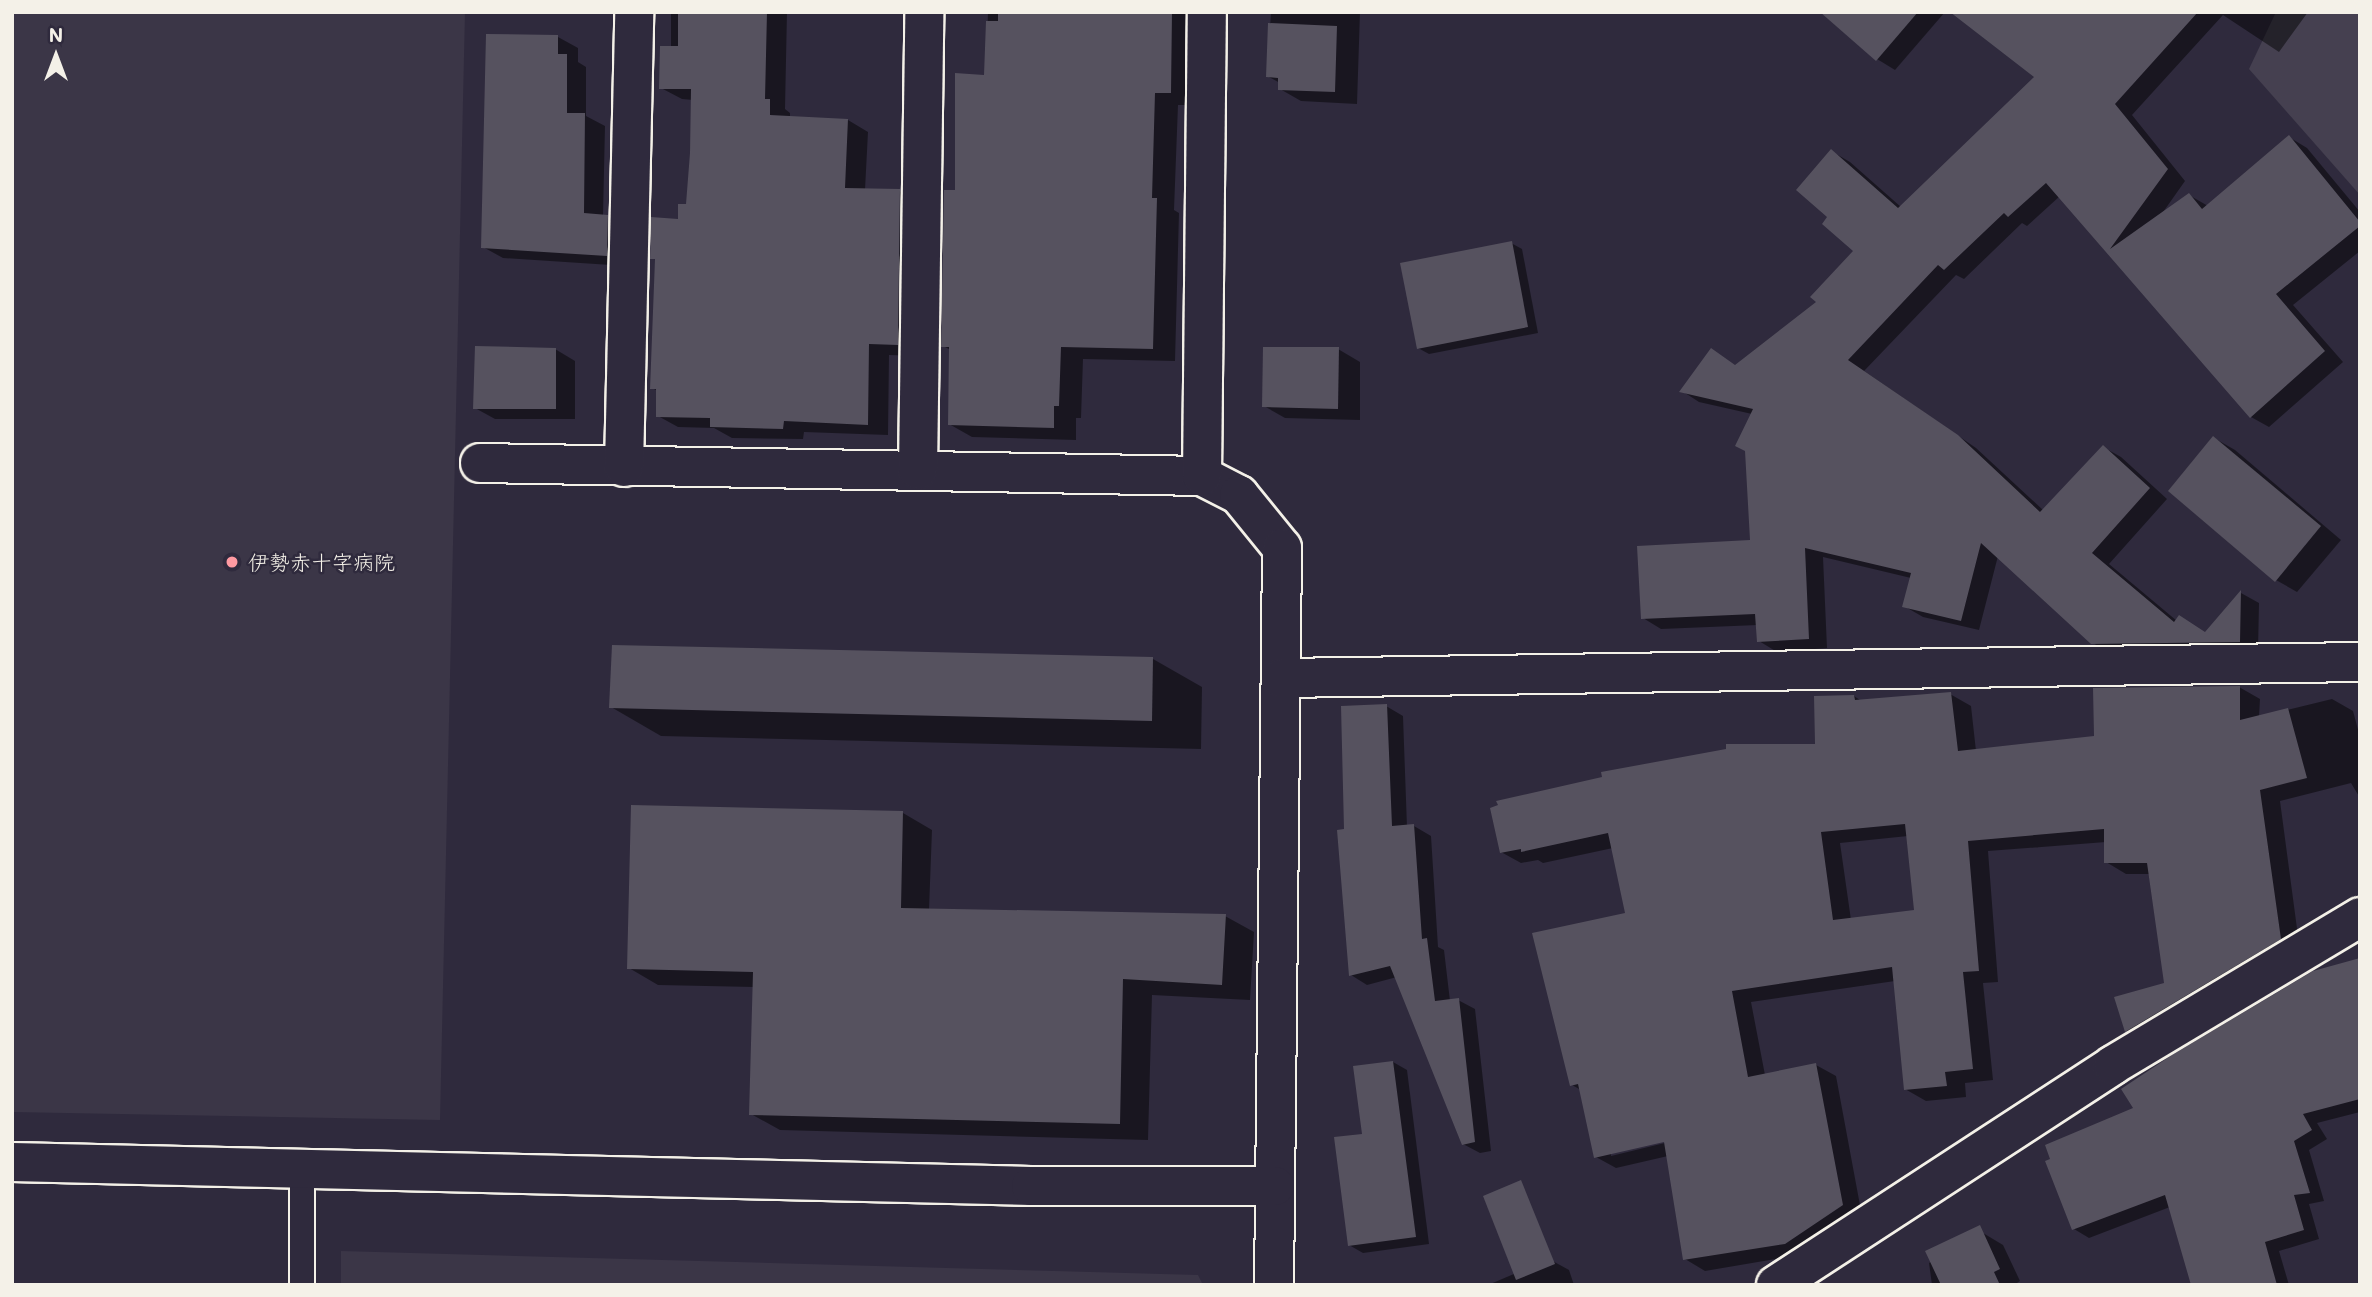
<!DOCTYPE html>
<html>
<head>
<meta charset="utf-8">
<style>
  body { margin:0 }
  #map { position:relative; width:2372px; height:1297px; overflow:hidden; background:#2f2a3d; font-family:Mali,"Klee One",sans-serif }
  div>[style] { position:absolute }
  .built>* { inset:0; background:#3b3647 }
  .green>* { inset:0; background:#454050 }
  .shadow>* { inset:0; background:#0007 }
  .building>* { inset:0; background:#56525f }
  .roads { filter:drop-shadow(2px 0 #f4f1e8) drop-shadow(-2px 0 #f4f1e8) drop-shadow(0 2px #f4f1e8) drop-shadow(0 -2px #f4f1e8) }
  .lane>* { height:24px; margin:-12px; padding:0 12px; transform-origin:12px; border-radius:12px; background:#2f2a3d }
  .street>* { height:38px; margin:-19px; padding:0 19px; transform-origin:19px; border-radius:19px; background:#2f2a3d }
  .secondary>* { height:38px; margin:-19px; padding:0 19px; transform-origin:19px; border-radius:19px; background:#2f2a3d }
  .dots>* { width:19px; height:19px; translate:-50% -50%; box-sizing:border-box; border:4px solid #2f2a3d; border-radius:50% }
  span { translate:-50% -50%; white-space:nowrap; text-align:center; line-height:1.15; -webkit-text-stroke:5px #2f2a3d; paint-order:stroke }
  .poi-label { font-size:21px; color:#f4f1e8 }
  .left { translate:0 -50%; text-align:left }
  .frame { position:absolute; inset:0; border:14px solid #f4f1e8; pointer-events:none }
  .north { position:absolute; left:21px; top:21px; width:70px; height:70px; -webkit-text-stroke:5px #2f2a3d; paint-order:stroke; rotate:0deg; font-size:19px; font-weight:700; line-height:28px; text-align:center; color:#f4f1e8 }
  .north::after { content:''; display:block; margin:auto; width:24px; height:32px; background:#f4f1e8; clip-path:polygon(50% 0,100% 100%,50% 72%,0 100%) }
</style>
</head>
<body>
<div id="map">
  <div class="built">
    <div style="clip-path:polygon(12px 12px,465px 12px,440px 1120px,12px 1112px)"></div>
    <div style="clip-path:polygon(341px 1251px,1198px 1275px,1203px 1285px,341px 1285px)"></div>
  </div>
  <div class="green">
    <div style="clip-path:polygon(2276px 12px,2360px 12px,2360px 195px,2249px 69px)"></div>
  </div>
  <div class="shadow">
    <div style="clip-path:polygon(671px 12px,787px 12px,785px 109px,790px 113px,790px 118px,848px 120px,868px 132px,865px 190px,899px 191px,920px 203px,918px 356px,889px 355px,888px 435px,804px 432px,803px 439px,732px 438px,714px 428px,678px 427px,658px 416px,658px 391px,652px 388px,657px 260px,652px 258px,688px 206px,693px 100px,682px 99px,661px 88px,671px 48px)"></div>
    <div style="clip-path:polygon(988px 12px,1195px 12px,1193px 105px,1178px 105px,1174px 210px,1179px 213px,1175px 361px,1083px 359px,1081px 418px,1076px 418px,1076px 440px,972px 437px,949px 424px,951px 350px,943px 346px,957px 192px,986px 77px)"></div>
    <div style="clip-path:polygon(1271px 12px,1360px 12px,1357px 104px,1301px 101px,1280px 89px,1280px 83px,1267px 76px)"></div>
    <div style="clip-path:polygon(1824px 12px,1945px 12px,1895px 70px,1877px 59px)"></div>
    <div style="clip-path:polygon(1953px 12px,2308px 12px,2279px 52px,2223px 15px,2132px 115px,2185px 181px,2161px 215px,2189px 195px,2208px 206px,2289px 137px,2307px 148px,2360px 212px,2360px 251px,2293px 305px,2343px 362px,2269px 427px,2251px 417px,2060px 196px,2027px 226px,2022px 223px,1964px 279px,1956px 275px,1864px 371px,1976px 448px,2043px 510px,2103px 447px,2121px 457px,2167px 499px,2109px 564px,2177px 621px,2206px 634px,2241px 593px,2259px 603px,2258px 651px,2111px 654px,2093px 643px,1998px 556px,1979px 630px,1923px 617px,1904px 606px,1911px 578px,1823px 557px,1827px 648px,1777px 652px,1759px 641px,1758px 625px,1661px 629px,1643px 618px,1752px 541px,1752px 414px,1699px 402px,1682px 391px,1736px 366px,1818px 302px,1855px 251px,1830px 217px,1831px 151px,1850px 162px,1901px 207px,2037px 77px)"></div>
    <div style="clip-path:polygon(488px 36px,558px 37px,578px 48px,578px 62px,586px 67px,586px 116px,605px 126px,603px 216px,627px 228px,626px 266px,503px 258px,483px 247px)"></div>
    <div style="clip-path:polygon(1511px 243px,1522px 249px,1538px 333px,1429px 354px,1418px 348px)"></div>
    <div style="clip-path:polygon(555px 349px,575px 361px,575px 419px,495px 419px,475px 408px)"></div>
    <div style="clip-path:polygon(1338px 349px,1360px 362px,1360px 420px,1285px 418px,1264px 406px)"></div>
    <div style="clip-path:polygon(2214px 438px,2235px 450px,2341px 540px,2297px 592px,2276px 580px)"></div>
    <div style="clip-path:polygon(1153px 659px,1202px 687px,1201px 749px,661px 736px,611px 707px)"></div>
    <div style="clip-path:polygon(evenodd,2239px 687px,2260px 699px,2259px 717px,2332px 699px,2353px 711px,2360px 737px,2360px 798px,2351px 783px,2280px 801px,2300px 951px,2147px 1043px,2127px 1031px,2116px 998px,2166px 985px,2150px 874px,2126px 874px,2106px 862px,2106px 842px,1988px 851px,1998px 982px,1983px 983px,1993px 1080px,1965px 1083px,1966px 1097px,1926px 1101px,1905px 1089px,1895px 981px,1751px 1002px,1765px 1075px,1816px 1065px,1836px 1076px,1862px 1216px,1805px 1254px,1705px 1271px,1685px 1259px,1668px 1156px,1616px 1168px,1596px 1157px,1581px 1090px,1572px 1085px,1627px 914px,1613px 848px,1543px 863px,1538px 860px,1521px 863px,1501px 852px,1817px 746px,1854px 696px,1863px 702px,1950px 694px,1971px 706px,1976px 751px,2096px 737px,2239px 687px,1908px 836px,1916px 911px,1851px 920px,1840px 843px,1908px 836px,2239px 687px,1672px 1138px,1673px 1141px,1611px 1156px,1611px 1152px,1672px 1138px)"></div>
    <div style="clip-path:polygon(1386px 706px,1403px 716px,1407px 827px,1414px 826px,1431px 836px,1438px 947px,1444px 950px,1450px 1001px,1458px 1000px,1475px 1009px,1491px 1151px,1480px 1153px,1463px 1144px,1397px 977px,1367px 985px,1351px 975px,1346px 831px)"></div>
    <div style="clip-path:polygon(903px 813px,932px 830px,929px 910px,1225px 916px,1254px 932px,1250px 1000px,1152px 995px,1148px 1140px,780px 1130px,751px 1114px,754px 987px,658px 985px,629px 968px)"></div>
    <div style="clip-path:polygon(2360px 960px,2360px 1112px,2317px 1123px,2327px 1139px,2309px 1150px,2324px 1201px,2309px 1204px,2319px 1239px,2279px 1251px,2289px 1285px,2193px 1285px,2170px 1207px,2089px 1238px,2074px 1229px,2135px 1109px)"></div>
    <div style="clip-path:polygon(1393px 1062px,1407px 1070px,1429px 1244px,1363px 1253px,1349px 1245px,1364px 1136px)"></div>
    <div style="clip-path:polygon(1983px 1233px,2003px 1245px,2020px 1281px,2014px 1285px,1932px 1285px,1929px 1263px)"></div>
    <div style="clip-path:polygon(1549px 1259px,1569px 1270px,1574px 1285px,1488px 1285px)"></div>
  </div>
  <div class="building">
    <div style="clip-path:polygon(678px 12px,767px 12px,765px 99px,770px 99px,770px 115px,848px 119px,845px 188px,900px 189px,898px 345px,869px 344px,868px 425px,784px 421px,783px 429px,710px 427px,710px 418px,656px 417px,656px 389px,650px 389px,655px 259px,650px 259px,651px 217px,678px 219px,678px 204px,686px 204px,690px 153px,691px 89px,659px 89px,660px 46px,678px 46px)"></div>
    <div style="clip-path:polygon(998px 12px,1172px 12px,1171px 93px,1155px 93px,1152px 198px,1157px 198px,1153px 349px,1061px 347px,1059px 406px,1054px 406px,1054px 428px,948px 425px,949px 347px,941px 347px,944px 190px,955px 190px,955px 73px,984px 75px,986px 21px,998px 21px)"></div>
    <div style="clip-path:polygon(1820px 12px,1918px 12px,1876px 61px)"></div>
    <div style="clip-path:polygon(1950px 12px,2198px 12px,2115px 104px,2168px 169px,2110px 249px,2189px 193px,2202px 209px,2289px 135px,2360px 222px,2360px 226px,2276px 294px,2325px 351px,2250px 418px,2046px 183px,2008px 217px,2004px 213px,1944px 270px,1938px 265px,1848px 360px,1958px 435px,2040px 512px,2103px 445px,2150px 488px,2092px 553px,2174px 622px,2179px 615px,2205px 632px,2241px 590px,2240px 642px,2091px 644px,1981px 543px,1961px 621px,1902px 607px,1911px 573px,1805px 548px,1809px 639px,1757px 642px,1755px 614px,1641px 619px,1637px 546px,1750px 540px,1745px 451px,1735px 446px,1753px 409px,1679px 392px,1711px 348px,1735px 365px,1816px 302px,1810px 297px,1853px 251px,1822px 224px,1827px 217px,1796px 190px,1831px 149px,1898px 208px,2034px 77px)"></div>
    <div style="clip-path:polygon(1268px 23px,1337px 26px,1335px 92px,1278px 90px,1278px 78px,1266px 77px)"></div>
    <div style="clip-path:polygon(486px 34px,558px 35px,558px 54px,567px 54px,567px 113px,585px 113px,584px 213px,608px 215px,607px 256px,481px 248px)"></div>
    <div style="clip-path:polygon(1512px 241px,1528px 327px,1417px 349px,1400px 263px)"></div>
    <div style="clip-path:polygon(475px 346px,556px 348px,556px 409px,473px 409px)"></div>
    <div style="clip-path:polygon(1263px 347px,1339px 347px,1338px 409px,1262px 407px)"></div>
    <div style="clip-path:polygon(2213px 436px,2321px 526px,2275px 582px,2168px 491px)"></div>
    <div style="clip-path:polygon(612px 645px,1153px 657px,1152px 721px,609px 708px)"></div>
    <div style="clip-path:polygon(evenodd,2240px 686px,2240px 720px,2288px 708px,2307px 778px,2260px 790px,2281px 939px,2125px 1032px,2114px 997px,2164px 983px,2147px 863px,2104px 863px,2104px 829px,1968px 841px,1979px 971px,1963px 972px,1973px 1069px,1945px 1072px,1947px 1086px,1904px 1090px,1892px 967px,1732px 991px,1748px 1077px,1816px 1063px,1843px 1205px,1785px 1244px,1683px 1260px,1664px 1142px,1594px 1158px,1578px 1084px,1570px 1086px,1532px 933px,1625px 913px,1608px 833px,1521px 852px,1521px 849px,1500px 853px,1490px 808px,1498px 805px,1496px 801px,1602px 777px,1601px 772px,1726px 749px,1726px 744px,1815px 744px,1814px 696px,1854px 695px,1855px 700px,1951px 692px,1958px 751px,2094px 736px,2093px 688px,2240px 686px,1905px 824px,1914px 910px,1833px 920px,1821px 832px,1905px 824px)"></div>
    <div style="clip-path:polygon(1387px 704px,1392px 826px,1414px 824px,1422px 939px,1427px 938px,1435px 1001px,1459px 998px,1475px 1142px,1462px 1145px,1390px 966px,1349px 976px,1337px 830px,1344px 829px,1341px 706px)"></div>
    <div style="clip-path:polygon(631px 805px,903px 811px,901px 908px,1226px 914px,1222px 985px,1123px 979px,1120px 1124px,749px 1115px,753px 972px,627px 969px)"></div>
    <div style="clip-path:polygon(2360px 958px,2360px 1099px,2303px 1114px,2312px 1130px,2294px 1141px,2310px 1193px,2294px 1195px,2304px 1230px,2265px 1242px,2277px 1285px,2191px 1285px,2165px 1195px,2072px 1230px,2045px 1161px,2050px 1159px,2045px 1145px,2133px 1108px,2121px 1089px,2172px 1055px,2313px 971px)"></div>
    <div style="clip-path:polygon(1393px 1061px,1416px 1237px,1348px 1246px,1334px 1137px,1362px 1134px,1353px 1066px)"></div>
    <div style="clip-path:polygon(1521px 1180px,1555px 1264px,1516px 1280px,1483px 1196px)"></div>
    <div style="clip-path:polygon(1980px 1225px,2000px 1269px,1994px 1272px,2000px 1285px,1941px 1285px,1925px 1251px)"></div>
  </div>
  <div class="roads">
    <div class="lane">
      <div style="left:302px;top:1168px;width:117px;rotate:90deg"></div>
    </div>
    <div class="street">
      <div style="left:480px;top:463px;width:722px;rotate:1.03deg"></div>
      <div style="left:1202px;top:476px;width:42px;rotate:27.2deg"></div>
      <div style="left:1239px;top:495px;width:68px;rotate:50.9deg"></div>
      <div style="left:1282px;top:548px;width:737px;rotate:90.62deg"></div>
      <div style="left:624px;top:467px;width:455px;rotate:-88.7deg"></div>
      <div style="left:918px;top:470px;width:458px;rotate:-89.2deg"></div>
      <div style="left:1202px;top:476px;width:464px;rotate:-89.4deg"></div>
      <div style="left:1282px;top:678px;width:1078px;rotate:-0.85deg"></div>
      <div style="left:1776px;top:1285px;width:402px;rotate:-33.1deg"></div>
      <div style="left:2113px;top:1065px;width:288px;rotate:-30.9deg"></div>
    </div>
    <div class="secondary">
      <div style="left:12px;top:1162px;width:1019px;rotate:1.35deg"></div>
      <div style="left:1031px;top:1186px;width:244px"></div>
    </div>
  </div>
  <div class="dots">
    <div style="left:232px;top:562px;background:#ff9aa2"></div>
  </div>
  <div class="poi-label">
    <span class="left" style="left:248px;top:562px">伊勢赤十字病院</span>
  </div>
  <div class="frame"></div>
  <div class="north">N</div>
</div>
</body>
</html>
